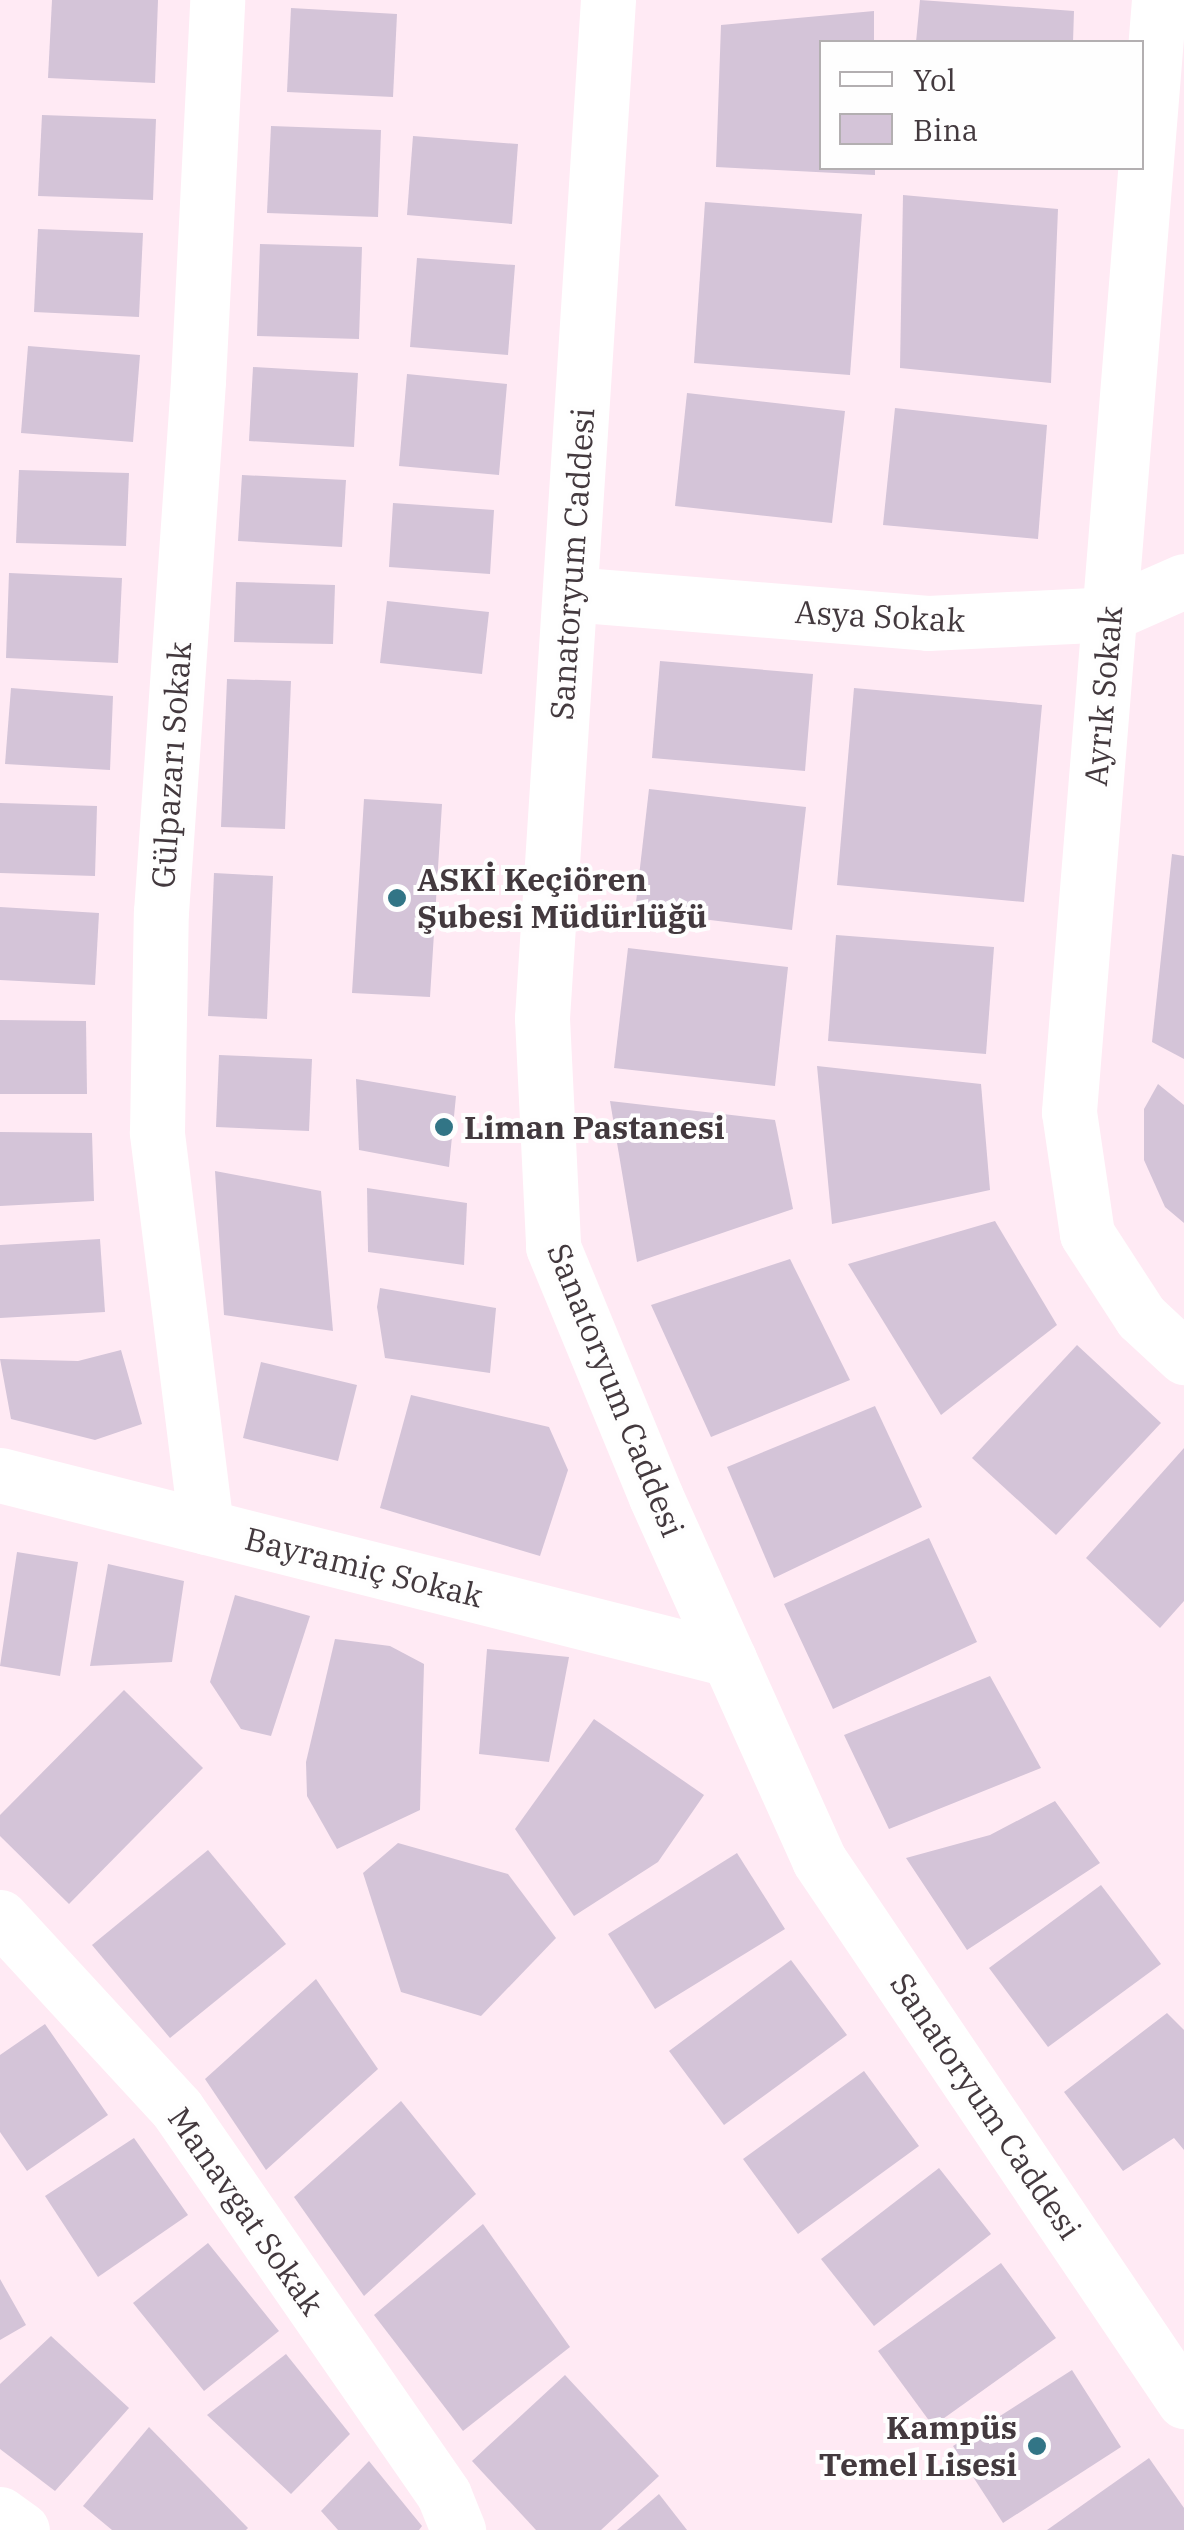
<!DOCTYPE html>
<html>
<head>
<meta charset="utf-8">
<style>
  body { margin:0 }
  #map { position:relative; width:1184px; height:2530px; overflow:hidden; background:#ffeaf4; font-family:"IBM Plex Serif",serif }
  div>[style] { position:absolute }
  .building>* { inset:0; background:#d4c4d8 }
  .minor>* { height:55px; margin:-27.5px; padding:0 27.5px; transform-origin:27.5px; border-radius:27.5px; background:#fff }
  .major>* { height:55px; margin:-27.5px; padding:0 27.5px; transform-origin:27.5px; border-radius:27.5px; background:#fff }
  .dots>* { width:28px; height:28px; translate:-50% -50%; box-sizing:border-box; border:5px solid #fefefe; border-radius:50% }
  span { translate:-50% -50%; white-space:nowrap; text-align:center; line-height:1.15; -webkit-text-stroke:8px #fefefe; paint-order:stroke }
  .street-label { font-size:32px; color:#43393e }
  .poi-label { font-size:32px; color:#43393e; font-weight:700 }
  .left { translate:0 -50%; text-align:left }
  .right { translate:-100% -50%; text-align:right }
  .legend { position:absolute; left:819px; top:40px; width:325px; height:130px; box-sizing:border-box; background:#fefefe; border:2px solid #b3afb1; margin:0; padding:12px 18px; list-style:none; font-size:30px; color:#43393e }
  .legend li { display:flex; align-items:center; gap:20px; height:50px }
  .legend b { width:50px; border:2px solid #b3afb1 }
</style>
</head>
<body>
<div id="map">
  <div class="building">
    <div style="clip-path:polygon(52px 0,158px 0,155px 83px,48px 78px)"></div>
    <div style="clip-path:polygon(920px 0,1074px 11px,1073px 42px,916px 42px)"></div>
    <div style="clip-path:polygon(291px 8px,397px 14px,393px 97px,287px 92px)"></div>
    <div style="clip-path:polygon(874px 11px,874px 42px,822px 42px,822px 168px,875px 168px,875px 175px,716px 167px,721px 25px)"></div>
    <div style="clip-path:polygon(42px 115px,156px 119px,153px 200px,38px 196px)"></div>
    <div style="clip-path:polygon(271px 126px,381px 130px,378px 217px,267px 213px)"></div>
    <div style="clip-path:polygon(413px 136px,518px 144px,512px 224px,407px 215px)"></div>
    <div style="clip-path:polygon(903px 195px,1058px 209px,1051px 383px,900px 368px)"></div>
    <div style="clip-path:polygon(705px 202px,862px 214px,850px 375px,694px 363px)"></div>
    <div style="clip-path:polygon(38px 229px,143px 233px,139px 317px,34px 312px)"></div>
    <div style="clip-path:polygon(260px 244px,362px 247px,359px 339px,257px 336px)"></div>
    <div style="clip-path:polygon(417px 258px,515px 265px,508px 355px,410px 347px)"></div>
    <div style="clip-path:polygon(28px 346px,140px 355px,133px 442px,21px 433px)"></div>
    <div style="clip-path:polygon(253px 367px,358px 373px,354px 447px,249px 441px)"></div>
    <div style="clip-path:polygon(407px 374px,507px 384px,499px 475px,399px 466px)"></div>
    <div style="clip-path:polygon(687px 393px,845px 411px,832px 523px,675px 506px)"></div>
    <div style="clip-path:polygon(895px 408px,1047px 425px,1038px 539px,883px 525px)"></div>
    <div style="clip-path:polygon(19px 470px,129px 473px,126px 546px,16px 543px)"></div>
    <div style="clip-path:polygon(242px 475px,346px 480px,342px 547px,238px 541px)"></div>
    <div style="clip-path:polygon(393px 503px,494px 510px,490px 574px,389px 567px)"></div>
    <div style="clip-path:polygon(9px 573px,122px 578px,118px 663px,6px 658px)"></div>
    <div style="clip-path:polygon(236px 582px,335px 585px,333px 644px,234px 642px)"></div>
    <div style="clip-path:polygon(387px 601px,489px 612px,482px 674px,380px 663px)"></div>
    <div style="clip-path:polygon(660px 661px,813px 674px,805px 771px,652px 758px)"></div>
    <div style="clip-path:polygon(227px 679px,291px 681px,285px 829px,221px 827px)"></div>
    <div style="clip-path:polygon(11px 688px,113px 696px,110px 770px,5px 764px)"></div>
    <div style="clip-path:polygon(854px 688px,1042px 705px,1024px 902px,837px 885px)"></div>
    <div style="clip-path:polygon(649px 789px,806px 807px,792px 930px,635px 911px)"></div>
    <div style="clip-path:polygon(364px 799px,442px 804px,430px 997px,352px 993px)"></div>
    <div style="clip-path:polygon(0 803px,97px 806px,95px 876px,0 873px)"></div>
    <div style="clip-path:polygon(1172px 854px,1184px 856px,1184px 1059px,1152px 1042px)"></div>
    <div style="clip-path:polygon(214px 873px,273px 876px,267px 1019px,208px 1016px)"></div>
    <div style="clip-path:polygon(0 907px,99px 913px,95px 985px,0 980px)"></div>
    <div style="clip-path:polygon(836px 935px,994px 947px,986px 1054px,828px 1041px)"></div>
    <div style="clip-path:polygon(628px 948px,788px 967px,775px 1086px,614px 1068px)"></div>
    <div style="clip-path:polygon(0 1020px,86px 1021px,87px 1094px,0 1094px)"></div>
    <div style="clip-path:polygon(219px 1055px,312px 1059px,309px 1131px,216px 1127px)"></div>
    <div style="clip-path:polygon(817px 1066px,981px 1084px,990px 1190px,832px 1224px)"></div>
    <div style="clip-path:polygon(356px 1079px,456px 1096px,449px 1167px,359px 1150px)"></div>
    <div style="clip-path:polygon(1158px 1084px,1184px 1105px,1184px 1223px,1165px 1207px,1144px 1160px,1144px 1109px)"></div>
    <div style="clip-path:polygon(610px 1101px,775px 1120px,793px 1209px,637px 1262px)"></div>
    <div style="clip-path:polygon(0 1132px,92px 1133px,94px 1201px,0 1206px)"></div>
    <div style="clip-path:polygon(215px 1171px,321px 1191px,333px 1331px,224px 1315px)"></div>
    <div style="clip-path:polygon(367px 1188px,467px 1203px,464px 1265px,368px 1252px)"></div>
    <div style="clip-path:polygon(995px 1221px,1057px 1325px,941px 1415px,848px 1264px)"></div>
    <div style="clip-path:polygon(100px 1239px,105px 1312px,0 1318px,0 1245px)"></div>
    <div style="clip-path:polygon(790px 1259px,850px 1380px,711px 1437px,651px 1305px)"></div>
    <div style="clip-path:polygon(380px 1288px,496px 1308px,490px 1373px,385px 1358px,377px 1307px)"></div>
    <div style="clip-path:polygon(1077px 1345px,1161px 1423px,1056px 1535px,972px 1458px)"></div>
    <div style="clip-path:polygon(121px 1350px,142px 1424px,95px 1440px,11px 1419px,0 1359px,78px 1361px)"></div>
    <div style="clip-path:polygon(261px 1362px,357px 1385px,338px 1461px,243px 1438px)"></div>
    <div style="clip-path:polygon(411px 1395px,549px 1427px,568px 1470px,540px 1556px,380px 1508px)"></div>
    <div style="clip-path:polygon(875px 1406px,922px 1507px,774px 1578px,727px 1467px)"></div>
    <div style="clip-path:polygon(1184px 1448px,1184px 1601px,1160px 1628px,1086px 1558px)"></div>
    <div style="clip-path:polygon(929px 1538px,977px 1642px,833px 1709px,784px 1604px)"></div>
    <div style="clip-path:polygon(17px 1552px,78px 1562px,60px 1676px,0 1666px)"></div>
    <div style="clip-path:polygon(108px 1564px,184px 1581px,172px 1662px,90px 1666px)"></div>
    <div style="clip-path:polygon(235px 1595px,310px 1616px,271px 1736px,241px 1729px,210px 1682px)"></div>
    <div style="clip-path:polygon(335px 1639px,390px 1646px,424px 1664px,420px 1810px,337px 1849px,307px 1796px,306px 1762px)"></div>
    <div style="clip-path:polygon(487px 1649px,569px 1657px,549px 1762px,479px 1754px)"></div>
    <div style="clip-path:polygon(990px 1676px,1041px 1768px,889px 1829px,844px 1735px)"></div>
    <div style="clip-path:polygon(124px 1690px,203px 1768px,69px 1904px,0 1836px,0 1815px)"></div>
    <div style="clip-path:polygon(594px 1719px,704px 1795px,658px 1862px,574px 1916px,515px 1829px)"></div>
    <div style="clip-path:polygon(1055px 1801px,1100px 1863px,967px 1950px,906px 1858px,990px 1835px)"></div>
    <div style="clip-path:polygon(398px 1843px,508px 1874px,556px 1938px,481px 2016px,401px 1992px,363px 1873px)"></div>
    <div style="clip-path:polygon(208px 1850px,286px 1944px,170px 2038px,92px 1945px)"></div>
    <div style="clip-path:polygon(737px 1853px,785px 1929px,655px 2009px,608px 1934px)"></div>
    <div style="clip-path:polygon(1101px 1885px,1161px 1964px,1048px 2047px,989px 1968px)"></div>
    <div style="clip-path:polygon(791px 1960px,847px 2035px,724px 2125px,669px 2051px)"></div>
    <div style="clip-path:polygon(316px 1979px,378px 2069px,266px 2170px,205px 2079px)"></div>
    <div style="clip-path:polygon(1167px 2013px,1184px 2030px,1184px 2150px,1174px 2138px,1123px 2171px,1064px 2092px)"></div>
    <div style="clip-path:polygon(45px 2024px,108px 2115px,27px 2171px,0 2132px,0 2055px)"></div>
    <div style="clip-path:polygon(864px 2071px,919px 2146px,798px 2234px,743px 2159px)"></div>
    <div style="clip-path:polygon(401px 2101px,476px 2194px,364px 2296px,294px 2197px)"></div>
    <div style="clip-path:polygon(134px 2138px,188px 2215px,98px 2277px,45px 2196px)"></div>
    <div style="clip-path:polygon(939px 2168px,991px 2234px,874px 2326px,821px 2259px)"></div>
    <div style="clip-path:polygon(483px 2224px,570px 2347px,463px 2431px,374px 2315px)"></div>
    <div style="clip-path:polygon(208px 2243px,279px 2331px,204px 2391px,133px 2303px)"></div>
    <div style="clip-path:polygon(1001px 2263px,1056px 2338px,933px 2426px,878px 2351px)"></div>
    <div style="clip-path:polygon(0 2279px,26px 2325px,0 2340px)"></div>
    <div style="clip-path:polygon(51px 2336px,129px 2408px,55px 2491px,0 2449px,0 2384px)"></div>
    <div style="clip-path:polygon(286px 2354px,350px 2434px,291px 2494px,207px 2415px)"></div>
    <div style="clip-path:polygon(1072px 2370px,1121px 2447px,1003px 2523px,953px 2446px)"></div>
    <div style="clip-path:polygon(565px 2375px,659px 2476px,601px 2530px,536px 2530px,472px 2461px)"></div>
    <div style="clip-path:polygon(149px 2427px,248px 2528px,246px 2530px,112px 2530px,83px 2506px)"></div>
    <div style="clip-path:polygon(1149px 2458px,1184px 2508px,1184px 2530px,1047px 2530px)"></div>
    <div style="clip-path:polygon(369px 2461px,422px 2526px,419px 2530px,338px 2530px,321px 2511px)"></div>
    <div style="clip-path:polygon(659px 2494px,687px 2530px,617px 2530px)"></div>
  </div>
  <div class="minor">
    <div style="left:1159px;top:0;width:1116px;rotate:94.63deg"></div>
    <div style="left:1069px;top:1112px;width:123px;rotate:81.6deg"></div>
    <div style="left:1087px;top:1234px;width:99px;rotate:57deg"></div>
    <div style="left:1141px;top:1317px;width:59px;rotate:42.9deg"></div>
    <div style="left:570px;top:594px;width:359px;rotate:4.6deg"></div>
    <div style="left:928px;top:623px;width:181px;rotate:-2.8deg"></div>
    <div style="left:1109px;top:614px;width:82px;rotate:-23.7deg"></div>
    <div style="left:0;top:1475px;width:752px;rotate:14.17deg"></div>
    <div style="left:206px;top:1527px;width:398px;rotate:-97.1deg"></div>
    <div style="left:157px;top:1132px;width:220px;rotate:-89deg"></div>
    <div style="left:161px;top:912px;width:532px;rotate:-86.01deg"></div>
    <div style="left:198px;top:381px;width:381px;rotate:-87.1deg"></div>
    <div style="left:0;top:1917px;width:261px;rotate:47.3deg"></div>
    <div style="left:177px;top:2109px;width:469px;rotate:55.3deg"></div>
    <div style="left:444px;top:2495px;width:38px;rotate:68deg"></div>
    <div style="left:0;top:2514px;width:27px;rotate:36deg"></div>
  </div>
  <div class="major">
    <div style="left:608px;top:0;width:1020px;rotate:93.71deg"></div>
    <div style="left:542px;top:1018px;width:229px;rotate:87.2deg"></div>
    <div style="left:553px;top:1247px;width:270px;rotate:67.6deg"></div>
    <div style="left:656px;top:1497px;width:398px;rotate:65.8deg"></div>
    <div style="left:819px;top:1860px;width:653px;rotate:55.99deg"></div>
  </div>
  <div class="dots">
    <div style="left:397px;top:898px;background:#327586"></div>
    <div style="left:444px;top:1127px;background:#327586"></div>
    <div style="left:1037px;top:2446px;background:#327586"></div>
  </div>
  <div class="street-label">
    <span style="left:572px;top:564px;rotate:-86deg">Sanatoryum Caddesi</span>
    <span style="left:880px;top:616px;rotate:3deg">Asya Sokak</span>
    <span style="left:1103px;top:696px;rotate:-85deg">Ayrık Sokak</span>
    <span style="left:171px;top:765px;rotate:-86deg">Gülpazarı Sokak</span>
    <span style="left:616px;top:1390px;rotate:68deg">Sanatoryum Caddesi</span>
    <span style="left:364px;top:1567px;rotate:14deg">Bayramiç Sokak</span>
    <span style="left:986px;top:2106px;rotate:56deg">Sanatoryum Caddesi</span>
    <span style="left:246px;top:2211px;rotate:55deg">Manavgat Sokak</span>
  </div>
  <div class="poi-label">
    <span class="left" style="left:417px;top:898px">ASKİ Keçiören<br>Şubesi Müdürlüğü</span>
    <span class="left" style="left:464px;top:1127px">Liman Pastanesi</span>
    <span class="right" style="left:1017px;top:2446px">Kampüs<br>Temel Lisesi</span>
  </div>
  <ul class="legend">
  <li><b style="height:12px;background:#fff"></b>Yol</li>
  <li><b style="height:28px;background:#d4c4d8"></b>Bina</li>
  </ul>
</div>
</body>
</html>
